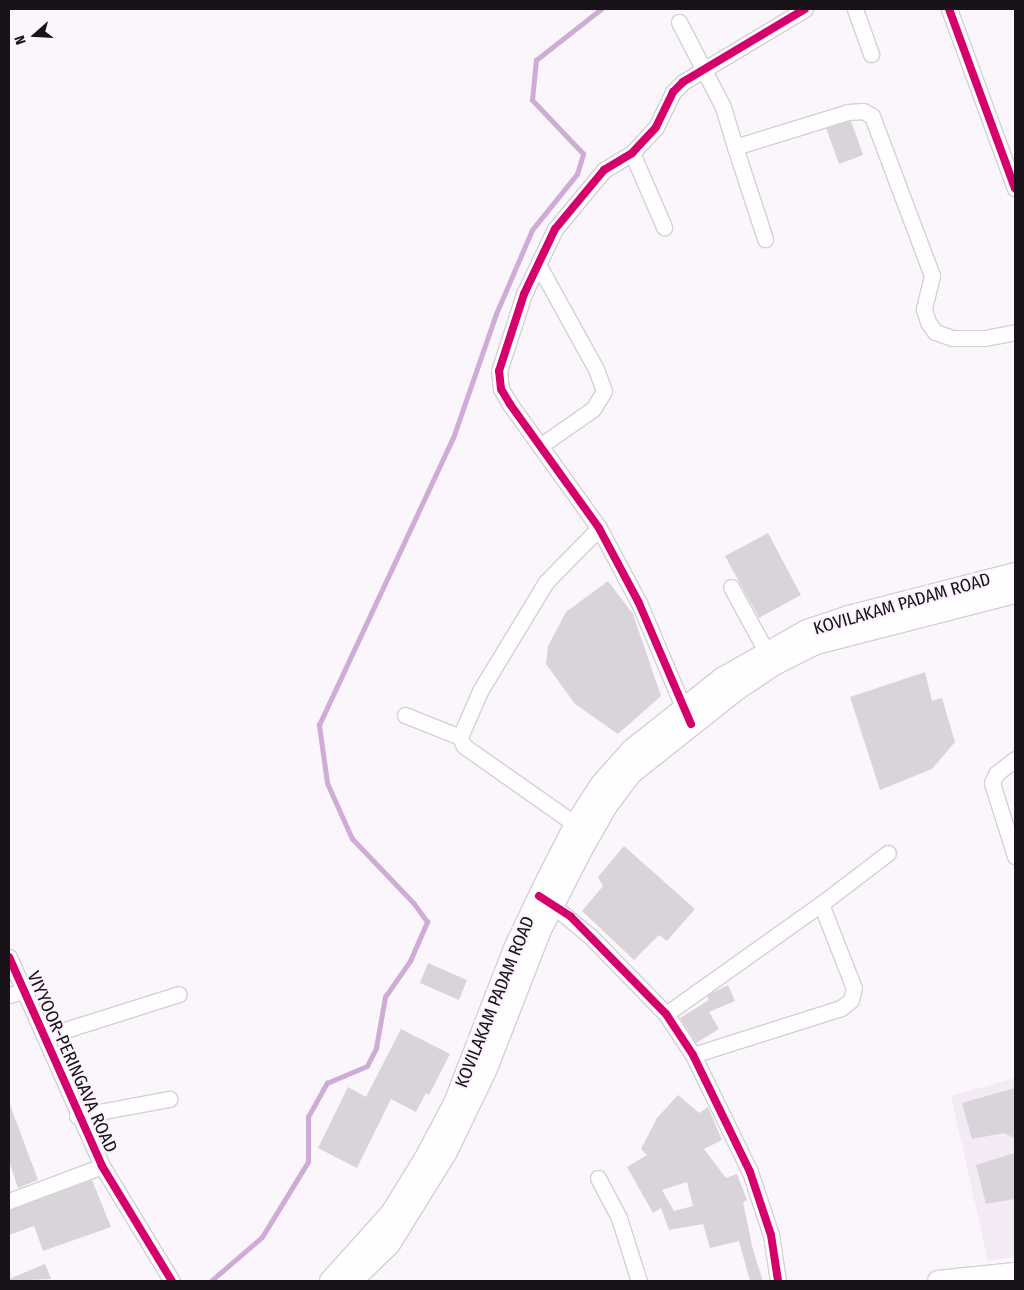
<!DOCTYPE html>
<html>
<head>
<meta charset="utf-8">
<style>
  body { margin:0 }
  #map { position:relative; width:1024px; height:1290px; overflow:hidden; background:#fbf6fc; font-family:"Fira Sans Condensed",sans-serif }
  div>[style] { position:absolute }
  .built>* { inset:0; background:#f4eaf6 }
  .stream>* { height:4.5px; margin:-2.25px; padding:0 2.25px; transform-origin:2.25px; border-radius:2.25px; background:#ceacd5 }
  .building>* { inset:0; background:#d8d4d9 }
  .roads { filter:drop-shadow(1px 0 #d5d0d6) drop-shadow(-1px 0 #d5d0d6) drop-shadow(0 1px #d5d0d6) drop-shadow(0 -1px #d5d0d6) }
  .minor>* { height:15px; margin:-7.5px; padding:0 7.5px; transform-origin:7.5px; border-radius:7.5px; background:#fefeff }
  .major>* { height:20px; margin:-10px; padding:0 10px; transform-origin:10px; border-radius:10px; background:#fefeff }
  .cycleway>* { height:8px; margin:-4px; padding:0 4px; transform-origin:4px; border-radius:4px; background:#d6006c }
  span { translate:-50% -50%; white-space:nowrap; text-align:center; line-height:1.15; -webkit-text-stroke:4.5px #fdf3ff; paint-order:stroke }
  .street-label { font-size:18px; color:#171318 }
  .frame { position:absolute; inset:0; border:10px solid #171318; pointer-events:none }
  .north { position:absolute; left:10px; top:10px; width:50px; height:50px; -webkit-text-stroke:4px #fdf3ff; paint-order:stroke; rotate:251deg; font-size:14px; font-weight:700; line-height:20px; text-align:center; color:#171318 }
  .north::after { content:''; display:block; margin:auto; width:18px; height:22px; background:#171318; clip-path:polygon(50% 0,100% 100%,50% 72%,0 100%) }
</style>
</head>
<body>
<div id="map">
  <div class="built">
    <div style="clip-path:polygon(1015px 1078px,1015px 1257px,988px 1261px,951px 1096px)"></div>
  </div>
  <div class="stream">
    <div style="left:211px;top:1281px;width:67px;rotate:-40.8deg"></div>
    <div style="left:262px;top:1237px;width:88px;rotate:-58.5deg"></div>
    <div style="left:308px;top:1162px;width:45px;rotate:-90deg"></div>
    <div style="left:308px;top:1117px;width:39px;rotate:-61deg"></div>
    <div style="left:327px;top:1083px;width:43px;rotate:-23deg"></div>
    <div style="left:367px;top:1066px;width:20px;rotate:-63deg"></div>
    <div style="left:376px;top:1048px;width:52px;rotate:-80deg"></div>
    <div style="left:385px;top:997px;width:44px;rotate:-55.2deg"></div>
    <div style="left:410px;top:961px;width:43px;rotate:-66.4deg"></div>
    <div style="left:427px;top:922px;width:22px;rotate:-126deg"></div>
    <div style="left:414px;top:904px;width:90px;rotate:-133.6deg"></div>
    <div style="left:352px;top:839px;width:61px;rotate:-114.1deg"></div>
    <div style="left:327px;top:783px;width:59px;rotate:-97.9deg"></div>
    <div style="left:319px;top:725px;width:317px;rotate:-65deg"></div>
    <div style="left:453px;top:438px;width:131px;rotate:-70.9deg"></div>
    <div style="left:496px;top:314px;width:91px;rotate:-66.8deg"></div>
    <div style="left:532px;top:230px;width:72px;rotate:-51.2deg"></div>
    <div style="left:577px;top:174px;width:21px;rotate:-73deg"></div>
    <div style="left:583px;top:154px;width:74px;rotate:-133.4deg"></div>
    <div style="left:532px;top:100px;width:40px;rotate:-84.3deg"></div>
    <div style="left:536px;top:60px;width:83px;rotate:-38.1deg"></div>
  </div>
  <div class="building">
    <div style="clip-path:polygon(851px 121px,863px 155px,839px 164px,826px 128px)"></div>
    <div style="clip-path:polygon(768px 533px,801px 595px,759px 618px,725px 556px)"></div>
    <div style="clip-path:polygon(608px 581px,633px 614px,661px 696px,618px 734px,575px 704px,546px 664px,548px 646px,566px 612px)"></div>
    <div style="clip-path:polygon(925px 672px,932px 701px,942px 698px,955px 742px,932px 769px,880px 790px,850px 697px)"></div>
    <div style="clip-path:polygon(624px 846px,695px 909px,667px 941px,659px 935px,634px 960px,582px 911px,603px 886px,598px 877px)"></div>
    <div style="clip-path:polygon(428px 963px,467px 980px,459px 1000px,420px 983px)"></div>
    <div style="clip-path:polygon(728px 985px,735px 1001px,709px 1012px,719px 1029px,696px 1043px,680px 1018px,709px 1000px,707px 996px,714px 992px)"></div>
    <div style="clip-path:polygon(401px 1029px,450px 1054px,429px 1095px,426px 1093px,416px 1112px,391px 1099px,357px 1168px,318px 1148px,348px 1087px,366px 1097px)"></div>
    <div style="clip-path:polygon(1015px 1088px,1015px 1138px,1004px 1133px,972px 1139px,962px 1103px)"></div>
    <div style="clip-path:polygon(evenodd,678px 1095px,699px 1113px,708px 1107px,722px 1140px,704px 1149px,726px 1178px,737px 1174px,747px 1200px,743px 1202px,753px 1250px,763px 1281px,750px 1281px,739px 1241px,710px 1248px,703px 1224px,669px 1230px,661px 1208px,653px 1213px,627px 1167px,647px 1155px,641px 1149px,657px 1118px,678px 1095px,687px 1182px,693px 1206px,674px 1211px,662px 1190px,687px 1182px)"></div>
    <div style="clip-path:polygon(9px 1102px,38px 1180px,18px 1188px,9px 1161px)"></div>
    <div style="clip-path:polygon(1015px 1153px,1015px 1199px,986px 1204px,976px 1165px)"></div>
    <div style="clip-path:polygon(92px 1180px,111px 1227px,43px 1251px,34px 1226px,9px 1235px,9px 1210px)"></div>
    <div style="clip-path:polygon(45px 1264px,51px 1279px,9px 1281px,9px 1279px)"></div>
  </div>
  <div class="roads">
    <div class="minor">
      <div style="left:855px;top:9px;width:48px;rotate:70.4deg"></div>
      <div style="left:949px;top:9px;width:191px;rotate:69.8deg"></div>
      <div style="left:679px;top:22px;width:96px;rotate:62.6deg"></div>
      <div style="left:723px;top:107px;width:42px;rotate:73.3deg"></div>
      <div style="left:735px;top:147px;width:118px;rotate:-17.2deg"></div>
      <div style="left:848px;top:112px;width:15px;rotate:-4deg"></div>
      <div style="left:863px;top:111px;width:10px;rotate:29deg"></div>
      <div style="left:872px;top:116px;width:171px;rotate:69.4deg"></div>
      <div style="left:932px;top:276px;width:34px;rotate:104deg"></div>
      <div style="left:924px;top:309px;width:14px;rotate:73deg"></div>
      <div style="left:928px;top:322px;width:12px;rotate:55deg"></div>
      <div style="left:935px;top:332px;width:18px;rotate:19deg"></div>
      <div style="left:952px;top:338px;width:33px"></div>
      <div style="left:985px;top:338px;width:31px;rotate:-11deg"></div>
      <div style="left:735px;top:147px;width:97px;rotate:71.9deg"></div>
      <div style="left:632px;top:153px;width:81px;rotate:66.6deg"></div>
      <div style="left:538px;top:264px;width:120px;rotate:61.1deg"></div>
      <div style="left:596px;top:369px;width:23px;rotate:70deg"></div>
      <div style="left:604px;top:391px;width:21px;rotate:121deg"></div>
      <div style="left:593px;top:409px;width:65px;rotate:145.1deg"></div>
      <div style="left:731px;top:587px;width:73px;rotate:61.3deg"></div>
      <div style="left:405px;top:715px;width:59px;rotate:21.8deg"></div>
      <div style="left:687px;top:716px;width:123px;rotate:-113deg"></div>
      <div style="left:639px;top:603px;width:85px;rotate:-118.1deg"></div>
      <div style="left:599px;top:528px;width:153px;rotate:-125.7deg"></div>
      <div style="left:510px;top:404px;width:17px;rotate:-121deg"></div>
      <div style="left:501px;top:389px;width:18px;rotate:-96deg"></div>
      <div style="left:499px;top:371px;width:81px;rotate:-72deg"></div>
      <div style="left:524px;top:294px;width:72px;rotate:-64.5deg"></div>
      <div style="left:555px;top:229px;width:77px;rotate:-50.3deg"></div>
      <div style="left:604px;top:170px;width:33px;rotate:-31deg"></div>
      <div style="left:632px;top:153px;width:35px;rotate:-47deg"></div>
      <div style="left:656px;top:127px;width:39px;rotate:-64deg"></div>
      <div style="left:673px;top:92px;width:14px;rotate:-45deg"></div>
      <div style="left:683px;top:82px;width:142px;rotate:-30.9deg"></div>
      <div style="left:1015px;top:759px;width:24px;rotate:142deg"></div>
      <div style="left:996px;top:774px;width:10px;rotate:114deg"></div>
      <div style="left:992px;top:783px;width:77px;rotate:72.5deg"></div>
      <div style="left:575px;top:824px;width:136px;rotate:-144.9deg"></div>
      <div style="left:464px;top:746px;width:10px;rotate:-114deg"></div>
      <div style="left:460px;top:737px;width:50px;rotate:-66.5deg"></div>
      <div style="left:480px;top:691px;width:127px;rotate:-58.8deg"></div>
      <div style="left:546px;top:582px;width:76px;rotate:-45.5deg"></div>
      <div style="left:546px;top:900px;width:57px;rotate:39.3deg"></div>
      <div style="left:590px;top:936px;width:109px;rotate:45.7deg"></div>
      <div style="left:666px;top:1014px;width:49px;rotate:56.6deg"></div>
      <div style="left:693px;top:1055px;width:130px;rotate:64deg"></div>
      <div style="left:750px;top:1172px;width:66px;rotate:71.6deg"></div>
      <div style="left:771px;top:1235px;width:47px;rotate:81.3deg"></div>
      <div style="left:821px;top:904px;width:84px;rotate:-37.3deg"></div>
      <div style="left:9px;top:957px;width:229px;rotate:66deg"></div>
      <div style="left:102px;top:1166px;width:135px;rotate:58.7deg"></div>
      <div style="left:9px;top:995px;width:16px;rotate:-15deg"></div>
      <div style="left:666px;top:1014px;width:190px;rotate:-35.4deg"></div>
      <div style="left:821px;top:904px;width:90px;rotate:68.6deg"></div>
      <div style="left:854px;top:988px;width:12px;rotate:104deg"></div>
      <div style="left:851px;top:1000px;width:13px;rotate:141deg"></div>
      <div style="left:841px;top:1008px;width:155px;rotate:162.4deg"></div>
      <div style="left:46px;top:1036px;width:139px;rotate:-17.5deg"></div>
      <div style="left:77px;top:1116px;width:94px;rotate:-10.5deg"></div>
      <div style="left:598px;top:1178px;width:45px;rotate:62.3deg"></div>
      <div style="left:619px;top:1218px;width:66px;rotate:72.4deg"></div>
      <div style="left:9px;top:1201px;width:99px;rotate:-20.6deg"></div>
    </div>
    <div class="major">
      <div style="left:330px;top:1281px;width:91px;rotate:-48.1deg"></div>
      <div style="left:391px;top:1213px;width:67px;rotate:-58.4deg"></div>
      <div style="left:426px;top:1156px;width:60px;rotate:-62.2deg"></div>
      <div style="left:454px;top:1103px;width:168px;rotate:-68.8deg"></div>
      <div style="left:515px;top:946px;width:72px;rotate:-64.5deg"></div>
      <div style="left:546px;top:881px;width:64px;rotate:-63deg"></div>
      <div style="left:575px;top:824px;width:48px;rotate:-57deg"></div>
      <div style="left:601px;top:784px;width:47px;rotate:-48.5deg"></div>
      <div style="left:632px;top:749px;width:115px;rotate:-38.3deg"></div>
      <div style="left:722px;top:678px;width:98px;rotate:-29.5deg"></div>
      <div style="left:807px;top:630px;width:44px;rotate:-18.4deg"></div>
      <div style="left:849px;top:616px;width:171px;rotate:-14.5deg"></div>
      <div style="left:352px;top:1281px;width:53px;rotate:-44.2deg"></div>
      <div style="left:390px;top:1244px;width:108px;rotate:-58.2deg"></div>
      <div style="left:447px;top:1152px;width:90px;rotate:-64.3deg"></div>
      <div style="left:486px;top:1071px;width:151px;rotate:-68.7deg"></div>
      <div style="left:541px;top:930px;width:92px;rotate:-62.9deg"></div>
      <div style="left:583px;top:848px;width:48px;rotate:-60.3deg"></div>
      <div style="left:607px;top:806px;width:40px;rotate:-53deg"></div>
      <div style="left:631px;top:774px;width:132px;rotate:-38.5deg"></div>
      <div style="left:734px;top:692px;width:50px;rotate:-33.7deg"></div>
      <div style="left:776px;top:664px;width:45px;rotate:-26.6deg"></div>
      <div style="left:816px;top:644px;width:205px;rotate:-14.4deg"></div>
      <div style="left:938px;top:1281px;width:77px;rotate:-5.9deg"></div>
    </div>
  </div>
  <div class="cycleway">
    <div style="left:949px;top:9px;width:191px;rotate:69.8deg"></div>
    <div style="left:691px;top:724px;width:132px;rotate:-113.3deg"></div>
    <div style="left:639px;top:603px;width:85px;rotate:-118.1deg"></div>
    <div style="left:599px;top:528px;width:153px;rotate:-125.7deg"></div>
    <div style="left:510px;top:404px;width:17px;rotate:-121deg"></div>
    <div style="left:501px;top:389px;width:18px;rotate:-96deg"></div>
    <div style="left:499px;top:371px;width:81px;rotate:-72deg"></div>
    <div style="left:524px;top:294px;width:72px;rotate:-64.5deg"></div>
    <div style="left:555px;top:229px;width:77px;rotate:-50.3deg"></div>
    <div style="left:604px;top:170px;width:33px;rotate:-31deg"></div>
    <div style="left:632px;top:153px;width:35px;rotate:-47deg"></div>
    <div style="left:656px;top:127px;width:39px;rotate:-64deg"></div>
    <div style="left:673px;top:92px;width:14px;rotate:-45deg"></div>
    <div style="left:683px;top:82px;width:142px;rotate:-30.9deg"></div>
    <div style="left:539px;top:896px;width:38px;rotate:33deg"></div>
    <div style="left:571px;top:917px;width:136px;rotate:45.6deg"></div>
    <div style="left:666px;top:1014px;width:49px;rotate:56.6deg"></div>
    <div style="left:693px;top:1055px;width:130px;rotate:64deg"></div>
    <div style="left:750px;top:1172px;width:66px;rotate:71.6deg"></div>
    <div style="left:771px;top:1235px;width:47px;rotate:81.3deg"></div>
    <div style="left:9px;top:957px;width:229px;rotate:66deg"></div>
    <div style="left:102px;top:1166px;width:135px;rotate:58.7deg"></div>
  </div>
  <div class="street-label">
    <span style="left:902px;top:604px;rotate:-16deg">KOVILAKAM PADAM ROAD</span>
    <span style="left:495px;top:1002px;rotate:-68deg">KOVILAKAM PADAM ROAD</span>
    <span style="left:72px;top:1062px;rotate:66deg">VIYYOOR-PERINGAVA ROAD</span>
  </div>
  <div class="frame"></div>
  <div class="north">N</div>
</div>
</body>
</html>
